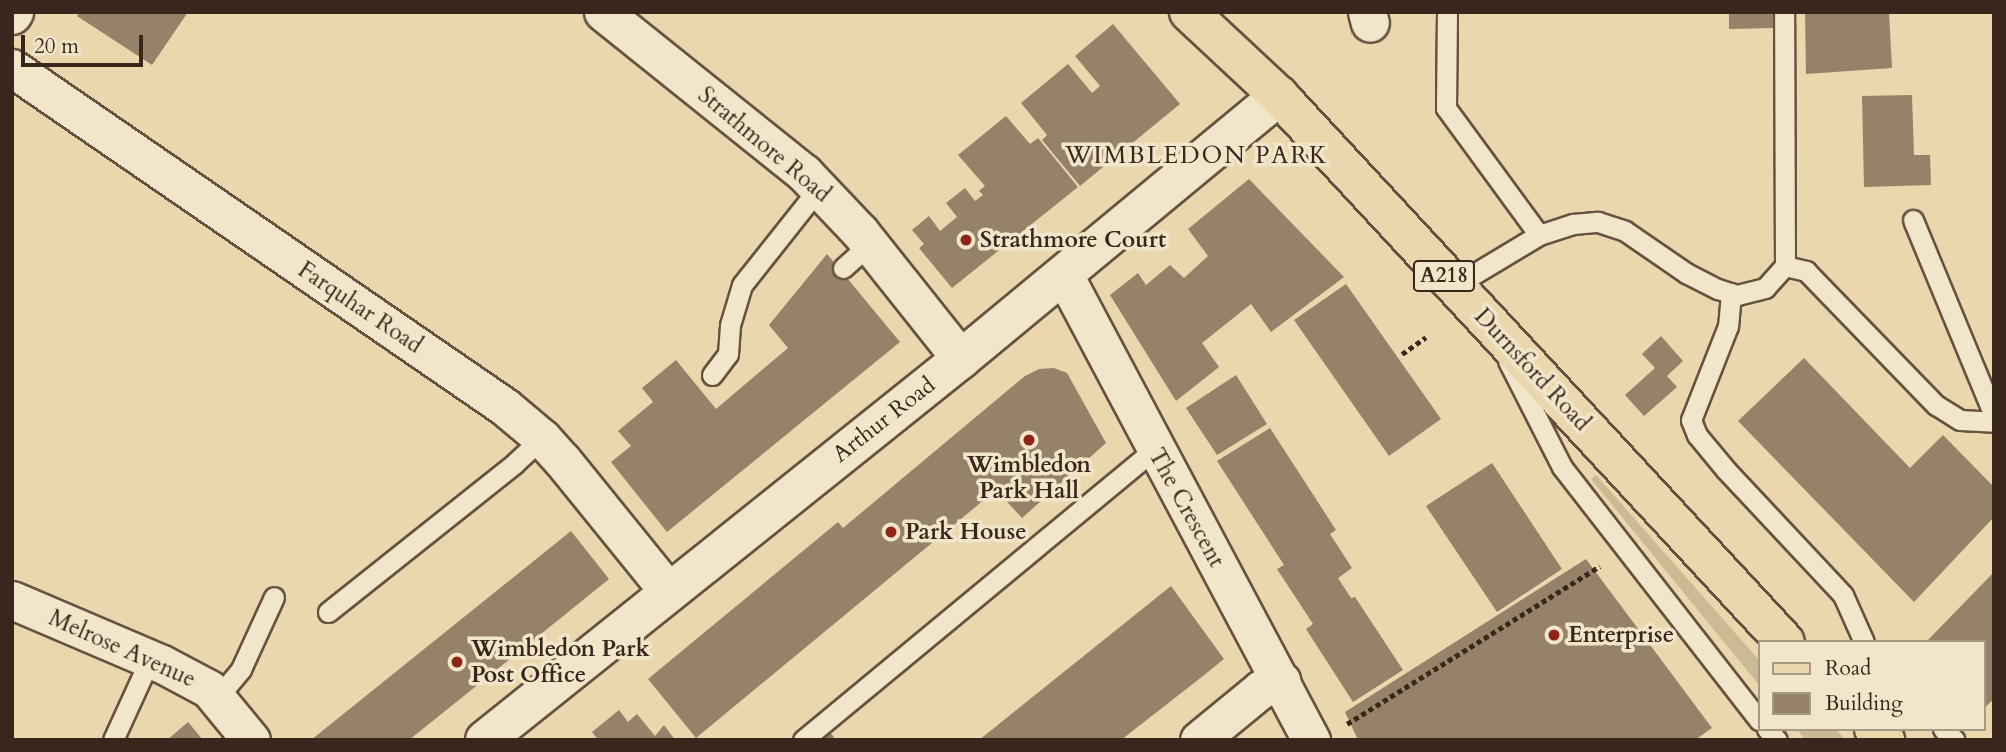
<!DOCTYPE html>
<html>
<head>
<meta charset="utf-8">
<style>
  body { margin:0 }
  #map { position:relative; width:2006px; height:752px; overflow:hidden; background:#ead7ad; font-family:Cardo,serif }
  div>[style] { position:absolute }
  .green>* { inset:0; background:#ccb995 }
  .building>* { inset:0; background:#968268 }
  .path>* { height:4.5px; margin-top:-2.25px; transform-origin:0; background:repeating-linear-gradient(90deg,#3b261d 0 5px,transparent 0 8.5px) }
  .roads { filter:drop-shadow(2px 0 #675241) drop-shadow(-2px 0 #675241) drop-shadow(0 2px #675241) drop-shadow(0 -2px #675241) }
  .lane>* { height:19px; margin:-9.5px; padding:0 9.5px; transform-origin:9.5px; border-radius:9.5px; background:#f1e5ca }
  .street>* { height:37px; margin:-18.5px; padding:0 18.5px; transform-origin:18.5px; border-radius:18.5px; background:#f1e5ca }
  .secondary>* { height:38px; margin:-19px; padding:0 19px; transform-origin:19px; border-radius:19px; background:#f1e5ca }
  .primary>* { height:38px; margin:-19px; padding:0 19px; transform-origin:19px; border-radius:19px; background:#ead7ad }
  .dots>* { width:19px; height:19px; translate:-50% -50%; box-sizing:border-box; border:4px solid #f1e5ca; border-radius:50% }
  span { translate:-50% -50%; white-space:nowrap; text-align:center; line-height:1.15; -webkit-text-stroke:7px #f1e5ca; paint-order:stroke }
  .shield-label span { padding:2px 5px; background:#f1e5ca; border:2px solid; border-radius:5px; -webkit-text-stroke-width:0 }
  .shield-label { font-size:21px; color:#3b261d; font-weight:700 }
  .street-label { font-size:23px; color:#3b261d }
  .poi-label { font-size:23px; color:#3b261d; font-weight:700 }
  .left { translate:0 -50%; text-align:left }
  .neighbourhood-label { font-size:24px; color:#3b261d; letter-spacing:2px }
  .frame { position:absolute; inset:0; border:14px solid #3b261d; pointer-events:none }
  .legend { position:absolute; left:1758px; top:640px; width:228px; height:91px; box-sizing:border-box; background:#f1e5ca; border:2px solid #a89985; margin:0; padding:9px 12px; list-style:none; font-size:21px; color:#3b261d }
  .legend li { display:flex; align-items:center; gap:14px; height:35px }
  .legend b { width:35px; border:2px solid #a89985 }
  .scale { position:absolute; left:21px; top:35px; width:122px; height:32px; box-sizing:border-box; border:4px solid #3b261d; border-top:0; padding-left:9px; font-size:21px; line-height:24px; white-space:nowrap; color:#3b261d; -webkit-text-stroke:5px #f1e5ca; paint-order:stroke }
</style>
</head>
<body>
<div id="map">
  <div class="green">
    <div style="clip-path:polygon(1596px 475px,1759px 660px,1759px 685px,1591px 479px)"></div>
    <div style="clip-path:polygon(1797px 729px,1835px 729px,1846px 740px,1805px 740px)"></div>
  </div>
  <div class="building">
    <div style="clip-path:polygon(80px 12px,188px 12px,152px 65px,77px 16px)"></div>
    <div style="clip-path:polygon(1729px 12px,1773px 12px,1773px 28px,1729px 29px)"></div>
    <div style="clip-path:polygon(1805px 12px,1889px 12px,1892px 68px,1806px 74px)"></div>
    <div style="clip-path:polygon(1113px 24px,1180px 104px,1080px 186px,1042px 140px,1047px 135px,1021px 103px,1068px 64px,1092px 93px,1100px 86px,1075px 56px)"></div>
    <div style="clip-path:polygon(1912px 95px,1914px 155px,1930px 155px,1931px 185px,1864px 187px,1862px 96px)"></div>
    <div style="clip-path:polygon(1006px 116px,1030px 144px,1038px 138px,1078px 187px,952px 288px,919px 248px,924px 244px,912px 230px,929px 216px,940px 231px,957px 217px,946px 203px,965px 188px,975px 201px,983px 195px,979px 191px,985px 186px,958px 155px)"></div>
    <div style="clip-path:polygon(1249px 179px,1344px 277px,1271px 332px,1251px 304px,1202px 343px,1219px 367px,1176px 401px,1110px 295px,1138px 273px,1146px 285px,1170px 265px,1184px 278px,1208px 256px,1188px 229px)"></div>
    <div style="clip-path:polygon(827px 254px,900px 342px,667px 532px,611px 462px,631px 446px,618px 431px,653px 402px,642px 388px,676px 360px,716px 409px,788px 348px,769px 325px)"></div>
    <div style="clip-path:polygon(1346px 284px,1441px 419px,1389px 456px,1294px 320px)"></div>
    <div style="clip-path:polygon(1661px 336px,1683px 361px,1667px 376px,1677px 387px,1644px 416px,1625px 395px,1655px 368px,1642px 354px)"></div>
    <div style="clip-path:polygon(1804px 358px,1910px 468px,1943px 435px,1994px 487px,1994px 517px,1914px 602px,1738px 421px)"></div>
    <div style="clip-path:polygon(1054px 368px,1067px 373px,1106px 443px,1022px 518px,996px 490px,696px 738px,648px 679px,838px 522px,843px 528px,1025px 376px,1039px 369px)"></div>
    <div style="clip-path:polygon(1236px 375px,1267px 424px,1217px 455px,1186px 408px)"></div>
    <div style="clip-path:polygon(1270px 428px,1336px 530px,1330px 534px,1352px 568px,1338px 578px,1351px 598px,1355px 597px,1403px 670px,1353px 702px,1306px 629px,1313px 624px,1277px 569px,1284px 565px,1217px 461px)"></div>
    <div style="clip-path:polygon(1492px 463px,1562px 569px,1497px 612px,1426px 506px)"></div>
    <div style="clip-path:polygon(571px 531px,609px 579px,520px 651px,409px 740px,311px 740px)"></div>
    <div style="clip-path:polygon(1586px 559px,1712px 728px,1695px 740px,1358px 740px,1345px 712px)"></div>
    <div style="clip-path:polygon(1994px 572px,1994px 699px,1983px 709px,1983px 642px,1926px 642px)"></div>
    <div style="clip-path:polygon(1171px 586px,1224px 659px,1203px 676px,1121px 740px,979px 740px)"></div>
    <div style="clip-path:polygon(619px 710px,628px 722px,637px 714px,655px 736px,664px 725px,675px 740px,598px 740px,592px 732px)"></div>
    <div style="clip-path:polygon(188px 722px,203px 740px,167px 740px)"></div>
    <div style="clip-path:polygon(829px 731px,836px 740px,818px 740px)"></div>
  </div>
  <div class="path">
    <div style="left:1402px;top:354px;width:29px;rotate:-35deg"></div>
    <div style="left:1347px;top:724px;width:298px;rotate:-32deg"></div>
  </div>
  <div class="roads">
    <div class="lane">
      <div style="left:1447px;top:12px;width:96px;rotate:90.6deg"></div>
      <div style="left:1446px;top:108px;width:157px;rotate:53.8deg"></div>
      <div style="left:1913px;top:220px;width:212px;rotate:67.5deg"></div>
      <div style="left:1785px;top:266px;width:22px;rotate:13deg"></div>
      <div style="left:1806px;top:271px;width:187px;rotate:45.9deg"></div>
      <div style="left:1936px;top:405px;width:28px;rotate:32deg"></div>
      <div style="left:1960px;top:420px;width:34px;rotate:3deg"></div>
      <div style="left:843px;top:268px;width:36px;rotate:-42deg"></div>
      <div style="left:1454px;top:286px;width:99px;rotate:-31deg"></div>
      <div style="left:1539px;top:235px;width:36px;rotate:-18deg"></div>
      <div style="left:1573px;top:224px;width:25px;rotate:-5deg"></div>
      <div style="left:1598px;top:222px;width:28px;rotate:18deg"></div>
      <div style="left:1625px;top:231px;width:74px;rotate:34.5deg"></div>
      <div style="left:1686px;top:273px;width:36px;rotate:27deg"></div>
      <div style="left:1718px;top:289px;width:20px;rotate:18deg"></div>
      <div style="left:1737px;top:295px;width:29px;rotate:-14deg"></div>
      <div style="left:1765px;top:288px;width:30px;rotate:-48deg"></div>
      <div style="left:1785px;top:266px;width:254px;rotate:-90.2deg"></div>
      <div style="left:1731px;top:293px;width:33px;rotate:95deg"></div>
      <div style="left:1728px;top:326px;width:101px;rotate:111.5deg"></div>
      <div style="left:1691px;top:420px;width:16px;rotate:68deg"></div>
      <div style="left:1697px;top:435px;width:45px;rotate:50.4deg"></div>
      <div style="left:1726px;top:470px;width:171px;rotate:46.9deg"></div>
      <div style="left:1843px;top:595px;width:51px;rotate:65.9deg"></div>
      <div style="left:1508px;top:361px;width:119px;rotate:63deg"></div>
      <div style="left:1562px;top:467px;width:321px;rotate:52.1deg"></div>
      <div style="left:712px;top:375px;width:26px;rotate:-53deg"></div>
      <div style="left:728px;top:354px;width:29px;rotate:-86deg"></div>
      <div style="left:730px;top:325px;width:42px;rotate:-73.3deg"></div>
      <div style="left:742px;top:285px;width:124px;rotate:-51.6deg"></div>
      <div style="left:328px;top:612px;width:239px;rotate:-38.5deg"></div>
      <div style="left:515px;top:463px;width:37px;rotate:-43deg"></div>
      <div style="left:217px;top:698px;width:38px;rotate:-50deg"></div>
      <div style="left:241px;top:669px;width:79px;rotate:-65.4deg"></div>
      <div style="left:1767px;top:729px;width:15px;rotate:48deg"></div>
      <div style="left:1943px;top:729px;width:16px;rotate:43deg"></div>
      <div style="left:113px;top:740px;width:89px;rotate:-65.4deg"></div>
      <div style="left:803px;top:740px;width:455px;rotate:-39.6deg"></div>
    </div>
    <div class="street">
      <div style="left:603px;top:12px;width:258px;rotate:38.7deg"></div>
      <div style="left:804px;top:173px;width:81px;rotate:46.5deg"></div>
      <div style="left:860px;top:232px;width:162px;rotate:51.5deg"></div>
      <div style="left:1367px;top:12px;width:11px;rotate:75deg"></div>
      <div style="left:12px;top:15px;width:4px;rotate:-56deg"></div>
      <div style="left:12px;top:68px;width:598px;rotate:34.51deg"></div>
      <div style="left:505px;top:407px;width:48px;rotate:40deg"></div>
      <div style="left:542px;top:438px;width:30px;rotate:48deg"></div>
      <div style="left:562px;top:460px;width:170px;rotate:51deg"></div>
      <div style="left:1064px;top:275px;width:527px;rotate:62.02deg"></div>
      <div style="left:12px;top:600px;width:163px;rotate:23.1deg"></div>
      <div style="left:162px;top:664px;width:53px;rotate:28deg"></div>
      <div style="left:209px;top:689px;width:66px;rotate:50.5deg"></div>
      <div style="left:1199px;top:740px;width:80px;rotate:-39.4deg"></div>
      <div style="left:1261px;top:689px;width:22px;rotate:-22deg"></div>
    </div>
    <div class="secondary">
      <div style="left:485px;top:740px;width:610px;rotate:-38.67deg"></div>
      <div style="left:961px;top:359px;width:413px;rotate:-39.6deg"></div>
    </div>
    <div class="primary">
      <div style="left:1189px;top:12px;width:123px;rotate:43deg"></div>
      <div style="left:1279px;top:96px;width:744px;rotate:47.18deg"></div>
      <div style="left:1874px;top:729px;width:16px;rotate:45deg"></div>
    </div>
  </div>
  <div class="dots">
    <div style="left:966px;top:240px;background:#8f2418"></div>
    <div style="left:1029px;top:440px;background:#8f2418"></div>
    <div style="left:891px;top:532px;background:#8f2418"></div>
    <div style="left:1554px;top:635px;background:#8f2418"></div>
    <div style="left:457px;top:662px;background:#8f2418"></div>
  </div>
  <div class="shield-label">
    <span style="left:1444px;top:276px">A218</span>
  </div>
  <div class="street-label">
    <span style="left:764px;top:145px;rotate:40deg">Strathmore Road</span>
    <span style="left:360px;top:308px;rotate:34deg">Farquhar Road</span>
    <span style="left:1532px;top:370px;rotate:47deg">Durnsford Road</span>
    <span style="left:884px;top:420px;rotate:-38deg">Arthur Road</span>
    <span style="left:1186px;top:508px;rotate:61deg">The Crescent</span>
    <span style="left:122px;top:649px;rotate:24deg">Melrose Avenue</span>
  </div>
  <div class="poi-label">
    <span class="left" style="left:980px;top:240px">Strathmore Court</span>
    <span style="left:1029px;top:478px">Wimbledon<br>Park Hall</span>
    <span class="left" style="left:905px;top:532px">Park House</span>
    <span class="left" style="left:1568px;top:635px">Enterprise</span>
    <span class="left" style="left:471px;top:662px">Wimbledon Park<br>Post Office</span>
  </div>
  <div class="neighbourhood-label">
    <span style="left:1197px;top:156px">WIMBLEDON PARK</span>
  </div>
  <div class="frame"></div>
  <ul class="legend">
  <li><b style="height:9px;background:#ead7ad"></b>Road</li>
  <li><b style="height:19px;background:#968268"></b>Building</li>
  </ul>
  <div class="scale">20 m</div>
</div>
</body>
</html>
